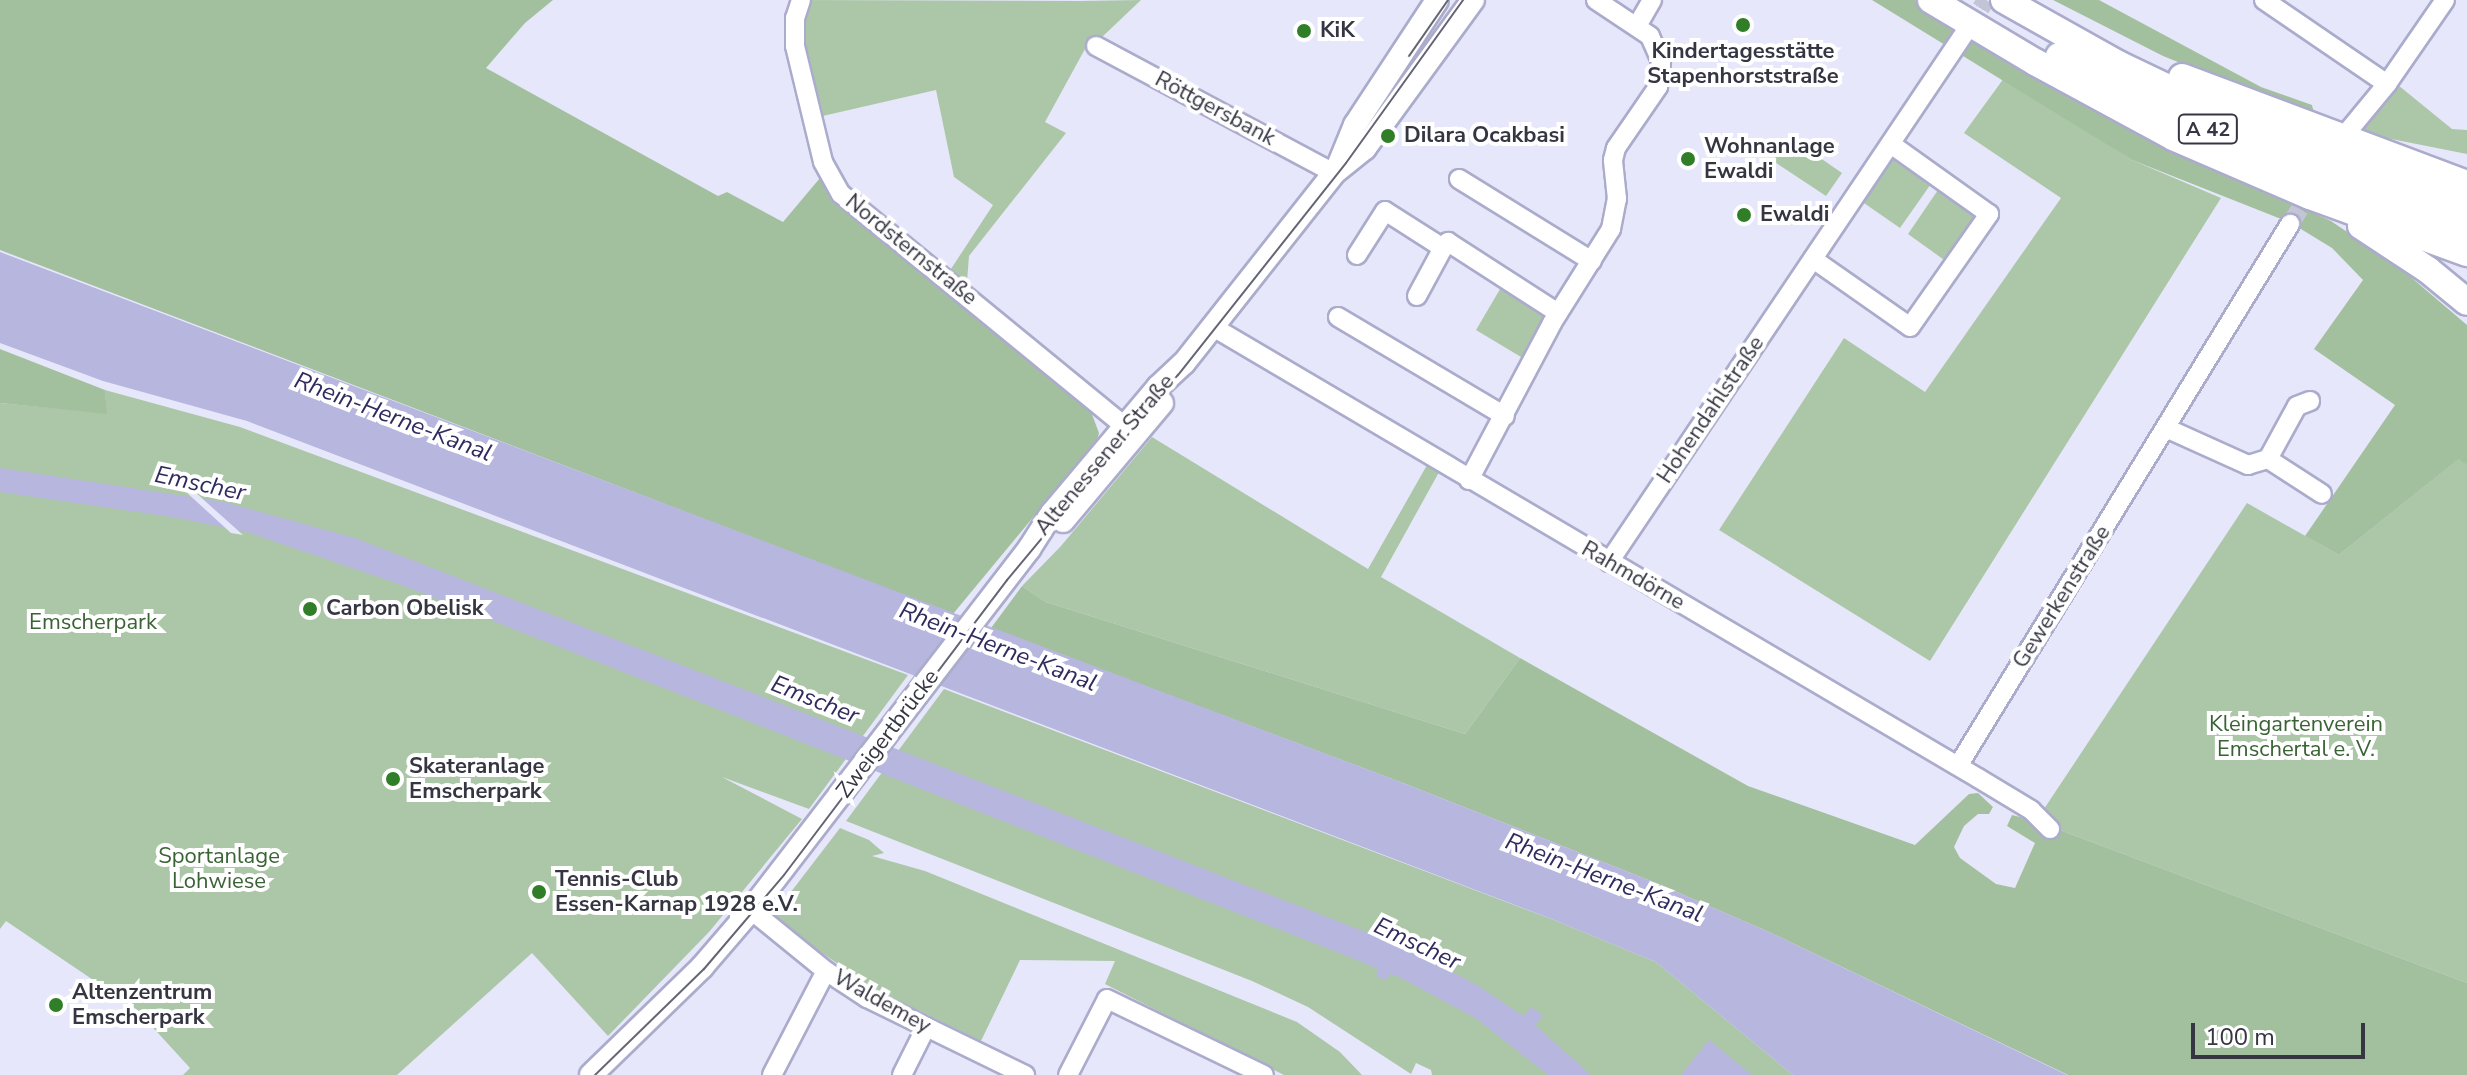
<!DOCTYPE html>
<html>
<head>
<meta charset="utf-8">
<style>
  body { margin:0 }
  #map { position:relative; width:2467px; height:1075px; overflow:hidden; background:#e7e7fc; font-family:"Nunito Sans",sans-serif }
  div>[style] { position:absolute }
  .green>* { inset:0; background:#acc7a8 }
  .forest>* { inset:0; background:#a3c09e }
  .water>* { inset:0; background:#b6b6de }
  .pier>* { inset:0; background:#e7e7fc }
  .minor-tunnel>* { height:18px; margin-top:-9px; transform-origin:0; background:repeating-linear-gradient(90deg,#c4c4d7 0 18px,transparent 0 27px) }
  .roads { filter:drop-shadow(2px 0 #abaccc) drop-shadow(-2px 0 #abaccc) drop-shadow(0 2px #abaccc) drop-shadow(0 -2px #abaccc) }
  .minor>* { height:18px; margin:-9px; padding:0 9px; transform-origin:9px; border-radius:9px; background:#fff }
  .major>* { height:22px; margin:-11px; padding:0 11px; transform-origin:11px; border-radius:11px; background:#fff }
  .highway>* { height:26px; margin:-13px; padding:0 13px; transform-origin:13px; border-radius:13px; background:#fff }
  .tram>* { height:2px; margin:-1px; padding:0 1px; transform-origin:1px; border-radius:1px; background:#646473 }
  .dots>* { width:22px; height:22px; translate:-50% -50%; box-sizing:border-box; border:4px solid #fff; border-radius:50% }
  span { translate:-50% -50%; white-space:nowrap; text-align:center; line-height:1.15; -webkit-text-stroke:8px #fff; paint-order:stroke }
  .shield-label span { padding:2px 6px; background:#fff; border:2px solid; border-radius:6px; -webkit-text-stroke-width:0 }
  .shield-label { font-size:20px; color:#363643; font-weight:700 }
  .poi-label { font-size:22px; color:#363643; font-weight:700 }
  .left { translate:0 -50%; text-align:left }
  .street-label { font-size:22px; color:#363643 }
  .park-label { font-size:22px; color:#396334 }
  .water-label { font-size:24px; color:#302b5e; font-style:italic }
  .scale { position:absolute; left:2191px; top:1023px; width:174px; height:36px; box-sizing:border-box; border:4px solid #363643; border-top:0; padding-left:10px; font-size:24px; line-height:28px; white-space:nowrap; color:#363643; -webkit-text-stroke:6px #fff; paint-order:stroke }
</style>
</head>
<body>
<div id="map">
  <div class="green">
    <div style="clip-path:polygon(803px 0,1079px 1px,1141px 0,1101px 38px,1085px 49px,1045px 122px,1066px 133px,969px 256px,967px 282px,960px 290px,945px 278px,993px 205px,954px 177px,936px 90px,814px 118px,797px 46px)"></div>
    <div style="clip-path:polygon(2004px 78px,2132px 160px,2221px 198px,1930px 661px,1719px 530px,1844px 338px,1925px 392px,2061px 198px,1964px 133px)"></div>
    <div style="clip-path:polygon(2398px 85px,2452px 129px,2467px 130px,2467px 154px,2361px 133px)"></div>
    <div style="clip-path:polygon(1790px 137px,1842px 173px,1826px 196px,1773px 161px)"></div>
    <div style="clip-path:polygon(1894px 154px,1933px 181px,1900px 228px,1861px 201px)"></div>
    <div style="clip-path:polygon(1940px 187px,1979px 214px,1947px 262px,1908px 234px)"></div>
    <div style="clip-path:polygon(1503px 284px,1553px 313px,1526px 360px,1476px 330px)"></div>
    <div style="clip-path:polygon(105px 390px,240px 427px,908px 675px,809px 809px,722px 777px,802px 819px,709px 932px,608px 1036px,532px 953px,397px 1075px,183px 1075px,190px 1068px,136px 1009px,6px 921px,0 929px,0 403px,106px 413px)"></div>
    <div style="clip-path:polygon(1152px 437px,1368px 569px,1431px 458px,1443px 465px,1381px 577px,1520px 658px,1465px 734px,1046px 602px,1022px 586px,1061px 546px)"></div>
    <div style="clip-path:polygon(2460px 458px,2467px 465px,2467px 983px,2036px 821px,2247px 503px,2339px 555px)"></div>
    <div style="clip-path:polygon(944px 689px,1554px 920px,1656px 962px,1793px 1075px,1432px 1075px,1431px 1070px,1416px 1063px,1411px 1074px,1308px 1007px,1252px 981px,846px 821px)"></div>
    <div style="clip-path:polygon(840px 828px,869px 840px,884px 853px,872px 856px,925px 871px,1297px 1022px,1340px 1052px,1362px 1075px,1284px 1075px,1105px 984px,1115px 961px,1020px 960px,981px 1041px,918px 1010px,915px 1012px,874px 989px,776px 921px,774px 914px)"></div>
  </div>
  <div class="forest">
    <div style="clip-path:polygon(0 0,553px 0,525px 23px,486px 68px,718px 196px,727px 192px,783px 222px,825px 172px,1090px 409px,1099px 433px,1097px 440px,953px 614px,0 250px)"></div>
    <div style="clip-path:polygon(1872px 0,1915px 0,2190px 157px,2331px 221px,2399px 267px,2467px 325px,2467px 465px,2459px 459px,2339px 555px,2305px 536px,2395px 405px,2314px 349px,2363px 280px,2332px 248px,2291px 223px,2132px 160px)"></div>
    <div style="clip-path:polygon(2053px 0,2099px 0,2261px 87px,2312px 105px,2315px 117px,2163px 56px)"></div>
    <div style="clip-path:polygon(0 349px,105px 390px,107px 414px,0 403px)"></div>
    <div style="clip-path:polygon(1022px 586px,1046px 602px,1465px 734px,1520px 658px,1748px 786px,1915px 845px,1969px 794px,1978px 793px,1993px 807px,1989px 814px,1978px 814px,1964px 826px,1954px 847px,1960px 858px,1996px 884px,2015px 888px,2035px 843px,2007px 826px,2012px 815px,2036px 821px,2467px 983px,2467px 1075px,2068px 1075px,1769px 932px,1656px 883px,1403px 783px,991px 628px)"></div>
  </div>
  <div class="water">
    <div style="clip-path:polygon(0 252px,1403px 783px,1656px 883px,1769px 932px,2067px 1075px,1793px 1075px,1656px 962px,1554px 920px,247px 421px,103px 381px,0 343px)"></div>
    <div style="clip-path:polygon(0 468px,224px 502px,355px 538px,448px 574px,1409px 949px,1477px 985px,1523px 1016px,1532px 1007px,1543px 1016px,1535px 1025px,1591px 1075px,1548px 1075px,1477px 1019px,1399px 977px,1390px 974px,1387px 980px,1376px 976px,1378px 969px,1357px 960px,396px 583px,247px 532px,172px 517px,0 492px)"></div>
    <div style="clip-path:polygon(1709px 1040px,1752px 1075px,1681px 1075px)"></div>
  </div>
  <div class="pier">
    <div style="clip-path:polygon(185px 491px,196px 493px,243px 535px,231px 533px)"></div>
  </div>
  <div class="minor-tunnel">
    <div style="left:1966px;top:31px;width:37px;rotate:-57deg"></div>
    <div style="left:2290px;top:224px;width:44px;rotate:-57deg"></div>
  </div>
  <div class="roads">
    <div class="minor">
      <div style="left:801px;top:0;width:19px;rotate:108deg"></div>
      <div style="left:795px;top:18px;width:28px;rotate:90deg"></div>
      <div style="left:795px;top:46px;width:119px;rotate:76.4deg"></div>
      <div style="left:823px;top:162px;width:37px;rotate:61deg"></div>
      <div style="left:841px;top:194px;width:377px;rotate:39.3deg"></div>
      <div style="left:2264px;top:0;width:149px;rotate:34.3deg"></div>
      <div style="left:1637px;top:26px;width:30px;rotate:-60deg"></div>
      <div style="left:1096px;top:46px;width:270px;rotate:28.1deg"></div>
      <div style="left:2349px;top:130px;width:60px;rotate:-50.4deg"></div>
      <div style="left:2387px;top:84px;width:102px;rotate:-55.4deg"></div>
      <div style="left:1459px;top:179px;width:156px;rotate:31.7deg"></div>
      <div style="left:1357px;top:255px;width:52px;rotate:-57.5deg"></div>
      <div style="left:1385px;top:211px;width:69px;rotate:32.5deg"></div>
      <div style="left:1443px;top:248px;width:8px;rotate:-50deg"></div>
      <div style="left:1448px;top:242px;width:131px;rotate:32.8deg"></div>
      <div style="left:1813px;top:259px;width:118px;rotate:35deg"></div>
      <div style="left:1910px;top:327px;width:138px;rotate:-55deg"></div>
      <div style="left:1989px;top:214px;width:120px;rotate:-144.5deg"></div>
      <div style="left:1417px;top:296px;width:55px;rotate:-61.6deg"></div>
      <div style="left:1338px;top:317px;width:194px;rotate:30.7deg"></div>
      <div style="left:1213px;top:327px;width:888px;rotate:30.52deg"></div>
      <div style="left:1978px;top:778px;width:62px;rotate:31.1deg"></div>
      <div style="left:2031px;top:810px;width:27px;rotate:45deg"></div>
      <div style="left:2166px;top:428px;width:90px;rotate:24.3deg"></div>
      <div style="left:2248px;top:465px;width:21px;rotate:-17deg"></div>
      <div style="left:2268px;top:459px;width:60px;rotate:-61.3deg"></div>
      <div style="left:2297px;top:406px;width:14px;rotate:-21deg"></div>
      <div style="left:2268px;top:459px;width:64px;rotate:32.9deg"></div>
      <div style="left:1469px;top:480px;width:178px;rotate:-62.1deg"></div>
      <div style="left:1552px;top:323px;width:111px;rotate:-57.9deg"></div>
      <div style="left:1611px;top:229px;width:31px;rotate:-79deg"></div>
      <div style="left:1617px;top:199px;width:39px;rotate:-96deg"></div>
      <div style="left:1613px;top:160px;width:12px;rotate:-76deg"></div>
      <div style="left:1616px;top:148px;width:74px;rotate:-55.5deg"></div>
      <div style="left:1658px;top:87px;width:26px;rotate:-83deg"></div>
      <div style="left:1661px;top:61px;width:27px;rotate:-114deg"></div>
      <div style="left:1650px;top:36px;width:65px;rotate:-146.3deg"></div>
      <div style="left:1609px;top:562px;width:640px;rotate:-56.09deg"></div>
      <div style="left:1958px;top:766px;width:636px;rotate:-58.51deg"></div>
      <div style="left:751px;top:910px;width:97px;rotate:39.1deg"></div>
      <div style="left:826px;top:971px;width:49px;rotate:33.4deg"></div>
      <div style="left:867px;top:998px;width:176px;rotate:26deg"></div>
      <div style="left:772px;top:1075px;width:117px;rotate:-62.6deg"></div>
      <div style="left:902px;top:1075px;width:54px;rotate:-63.4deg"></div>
      <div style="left:1068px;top:1075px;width:85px;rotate:-62.8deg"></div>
      <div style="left:1107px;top:999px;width:174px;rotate:25.8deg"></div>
    </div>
    <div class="major">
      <div style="left:1337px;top:169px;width:48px;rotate:-67.8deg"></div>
      <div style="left:1355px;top:125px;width:149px;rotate:-56.7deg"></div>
      <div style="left:1063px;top:521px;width:154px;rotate:-50deg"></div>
      <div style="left:591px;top:1075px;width:155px;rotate:-44.2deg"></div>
      <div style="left:702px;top:967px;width:75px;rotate:-49.3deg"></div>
      <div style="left:751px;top:910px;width:456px;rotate:-52.4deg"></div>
      <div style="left:1029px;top:549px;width:43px;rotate:-57.4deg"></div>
      <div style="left:1052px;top:513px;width:165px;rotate:-49.9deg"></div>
      <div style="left:1158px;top:387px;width:35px;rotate:-43deg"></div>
      <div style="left:1184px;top:363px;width:242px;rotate:-51.7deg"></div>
      <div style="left:1334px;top:173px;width:40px;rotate:-39deg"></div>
      <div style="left:1365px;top:148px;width:183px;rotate:-53.9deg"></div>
    </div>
    <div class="highway">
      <div style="left:1931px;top:0;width:121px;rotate:30.8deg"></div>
      <div style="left:2035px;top:62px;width:157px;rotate:28.5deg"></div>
      <div style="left:2173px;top:137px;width:149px;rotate:23.3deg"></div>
      <div style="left:2310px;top:196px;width:167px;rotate:20deg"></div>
      <div style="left:2004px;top:0;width:131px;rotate:29.3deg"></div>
      <div style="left:2118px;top:64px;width:167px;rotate:25.5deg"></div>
      <div style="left:2269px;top:136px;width:211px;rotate:20deg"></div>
      <div style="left:2059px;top:56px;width:235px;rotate:25.5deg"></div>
      <div style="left:2271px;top:157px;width:209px;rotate:20.2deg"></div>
      <div style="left:2182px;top:77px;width:304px;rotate:20.6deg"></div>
      <div style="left:2361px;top:226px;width:80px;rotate:33.3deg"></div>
      <div style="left:2428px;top:270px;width:50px;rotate:39.4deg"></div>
    </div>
  </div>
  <div class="tram">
    <div style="left:1409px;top:56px;width:68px;rotate:-55.1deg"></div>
    <div style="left:595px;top:1075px;width:152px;rotate:-44.2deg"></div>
    <div style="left:704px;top:969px;width:123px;rotate:-49.6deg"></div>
    <div style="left:784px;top:875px;width:370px;rotate:-52.9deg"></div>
    <div style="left:1007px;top:580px;width:267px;rotate:-50.2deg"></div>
    <div style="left:1178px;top:375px;width:270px;rotate:-51.6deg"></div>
    <div style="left:1346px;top:163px;width:201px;rotate:-54.3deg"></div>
  </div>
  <div class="dots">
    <div style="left:1743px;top:25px;background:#307e27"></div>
    <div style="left:1304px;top:31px;background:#307e27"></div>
    <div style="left:1388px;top:136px;background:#307e27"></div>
    <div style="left:1688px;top:159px;background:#307e27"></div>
    <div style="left:1744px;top:215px;background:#307e27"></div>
    <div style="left:310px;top:609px;background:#307e27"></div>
    <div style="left:393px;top:779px;background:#307e27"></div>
    <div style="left:539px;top:892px;background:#307e27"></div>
    <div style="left:56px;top:1005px;background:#307e27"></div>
  </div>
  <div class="shield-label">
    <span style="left:2208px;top:129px">A 42</span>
  </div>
  <div class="poi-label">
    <span class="left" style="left:1320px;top:31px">KiK</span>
    <span style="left:1743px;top:64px">Kindertagesstätte<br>Stapenhorststraße</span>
    <span class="left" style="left:1404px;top:136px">Dilara Ocakbasi</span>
    <span class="left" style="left:1704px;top:159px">Wohnanlage<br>Ewaldi</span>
    <span class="left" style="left:1760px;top:215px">Ewaldi</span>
    <span class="left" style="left:326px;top:609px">Carbon Obelisk</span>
    <span class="left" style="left:409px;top:779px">Skateranlage<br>Emscherpark</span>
    <span class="left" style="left:555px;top:892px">Tennis-Club<br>Essen-Karnap 1928 e.V.</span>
    <span class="left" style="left:72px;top:1005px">Altenzentrum<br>Emscherpark</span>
  </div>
  <div class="street-label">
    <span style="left:1215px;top:109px;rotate:28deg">Röttgersbank</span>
    <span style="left:911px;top:250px;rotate:39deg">Nordsternstraße</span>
    <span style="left:1711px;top:410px;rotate:-56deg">Hohendahlstraße</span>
    <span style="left:1105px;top:455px;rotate:-50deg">Altenessener Straße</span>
    <span style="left:1633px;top:576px;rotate:30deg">Rahmdörne</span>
    <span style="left:2062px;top:597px;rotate:-58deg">Gewerkenstraße</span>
    <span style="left:888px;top:734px;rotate:-53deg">Zweigertbrücke</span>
    <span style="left:882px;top:1002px;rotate:29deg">Waldemey</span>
  </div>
  <div class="park-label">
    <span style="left:93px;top:623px">Emscherpark</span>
    <span style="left:2296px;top:737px">Kleingartenverein<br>Emschertal e. V.</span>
    <span style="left:219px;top:869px">Sportanlage<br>Lohwiese</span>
  </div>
  <div class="water-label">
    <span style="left:393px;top:417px;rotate:21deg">Rhein-Herne-Kanal</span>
    <span style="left:200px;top:484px;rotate:12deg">Emscher</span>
    <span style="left:998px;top:647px;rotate:21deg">Rhein-Herne-Kanal</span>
    <span style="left:815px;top:700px;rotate:22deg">Emscher</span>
    <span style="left:1604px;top:878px;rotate:21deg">Rhein-Herne-Kanal</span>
    <span style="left:1417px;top:944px;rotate:25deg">Emscher</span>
  </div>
  <div class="scale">100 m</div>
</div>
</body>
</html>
